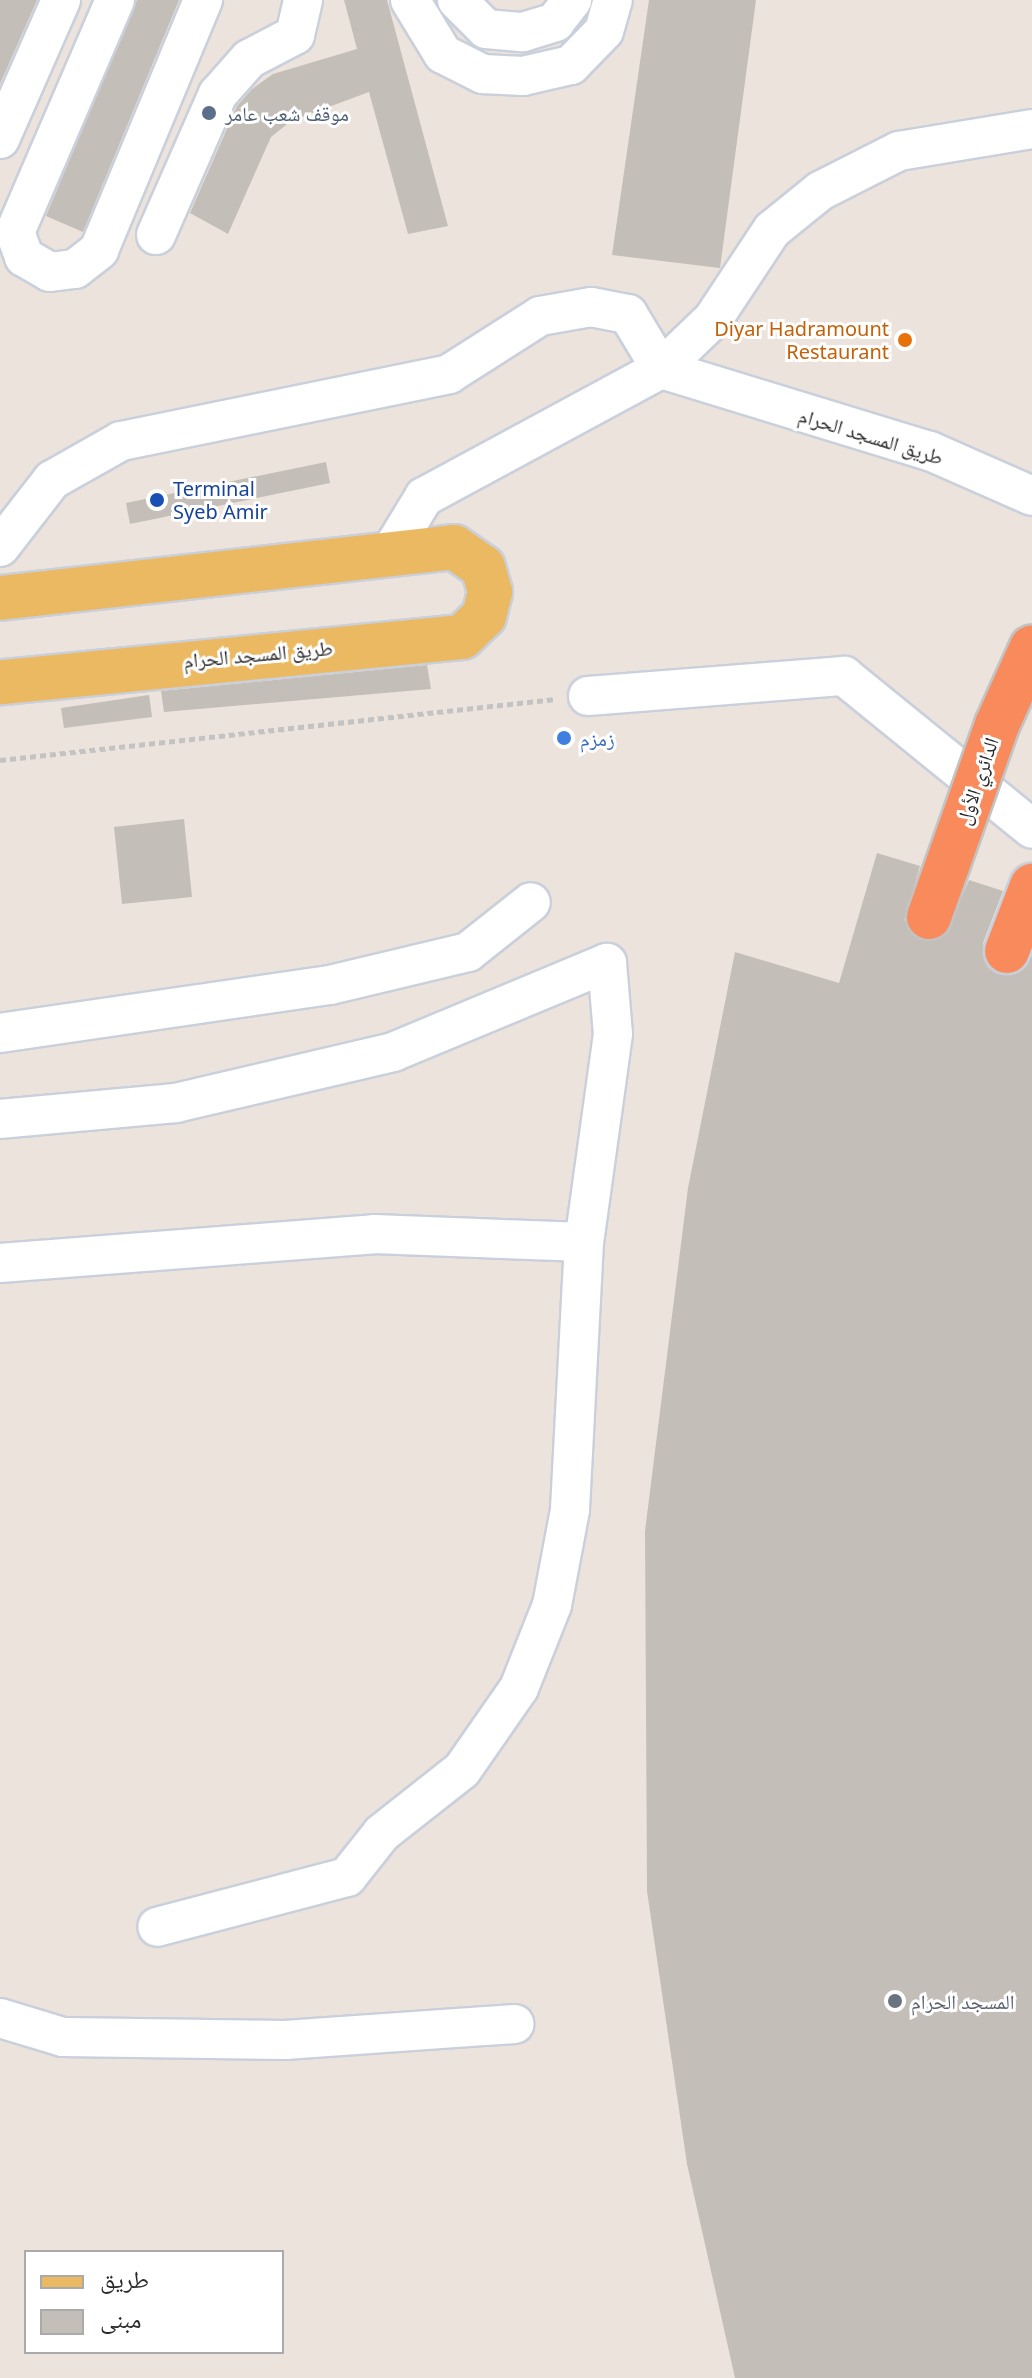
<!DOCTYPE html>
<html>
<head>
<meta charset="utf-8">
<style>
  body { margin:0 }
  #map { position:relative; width:1032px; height:2378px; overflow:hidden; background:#ebe3dc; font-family:"Noto Sans","Noto Naskh Arabic",sans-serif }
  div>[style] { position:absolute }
  .building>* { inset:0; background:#c4beb8 }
  .highway-tunnel>* { height:44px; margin-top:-22px; transform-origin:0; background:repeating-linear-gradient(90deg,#c4beb8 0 44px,transparent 0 66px) }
  .path>* { height:5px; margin-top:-2.5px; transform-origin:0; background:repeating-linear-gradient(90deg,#c3c3c3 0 6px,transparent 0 10px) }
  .roads { filter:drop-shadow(2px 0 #cad0db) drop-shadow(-2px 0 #cad0db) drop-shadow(0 2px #cad0db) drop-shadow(0 -2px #cad0db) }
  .minor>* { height:38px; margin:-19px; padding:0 19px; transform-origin:19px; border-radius:19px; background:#fff }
  .major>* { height:44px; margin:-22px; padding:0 22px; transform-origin:22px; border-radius:22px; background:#ebb961 }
  .highway>* { height:44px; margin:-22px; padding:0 22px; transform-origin:22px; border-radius:22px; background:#f88a5b }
  .bridges { filter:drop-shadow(2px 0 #c3c3c3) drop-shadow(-2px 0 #c3c3c3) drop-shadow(0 2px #c3c3c3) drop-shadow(0 -2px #c3c3c3) }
  .highway-bridge>* { height:44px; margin:-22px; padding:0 22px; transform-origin:22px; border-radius:22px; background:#f88a5b }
  .dots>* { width:22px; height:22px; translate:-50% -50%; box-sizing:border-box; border:4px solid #fff; border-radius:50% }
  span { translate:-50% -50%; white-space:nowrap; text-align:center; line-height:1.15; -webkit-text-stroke:6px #fff; paint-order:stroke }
  .service-label { font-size:20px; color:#4e5e75 }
  .left { translate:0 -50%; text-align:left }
  .food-label { font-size:20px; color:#c56008 }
  .right { translate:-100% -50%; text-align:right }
  .street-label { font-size:20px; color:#2a2a2a }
  .transit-label { font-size:20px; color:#164399 }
  .shop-label { font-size:20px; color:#366cbe }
  .worship-label { font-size:20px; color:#5b616d }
  .legend { position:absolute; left:24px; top:2250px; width:260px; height:104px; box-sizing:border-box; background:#fff; border:2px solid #aaa; margin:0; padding:10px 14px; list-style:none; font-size:24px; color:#2a2a2a }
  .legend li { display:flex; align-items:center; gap:16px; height:40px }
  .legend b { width:40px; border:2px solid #aaa }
</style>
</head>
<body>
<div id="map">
  <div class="building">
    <div style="clip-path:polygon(0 0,37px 0,0 84px)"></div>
    <div style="clip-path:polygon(137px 0,179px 0,83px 232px,46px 216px)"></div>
    <div style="clip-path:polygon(344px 0,387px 0,448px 226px,408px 234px,369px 92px,291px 121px,271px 137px,228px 234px,190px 213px,237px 106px,252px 89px,273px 74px,357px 49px)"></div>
    <div style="clip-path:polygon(649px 0,756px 0,720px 268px,612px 255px)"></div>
    <div style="clip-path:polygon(326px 462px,330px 483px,130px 524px,126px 503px)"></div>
    <div style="clip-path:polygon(427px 665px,431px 689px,164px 712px,161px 691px)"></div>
    <div style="clip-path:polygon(149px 695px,152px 717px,64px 728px,61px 708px)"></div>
    <div style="clip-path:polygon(184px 819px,192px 897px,122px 904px,114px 827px)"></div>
    <div style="clip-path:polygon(877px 853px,920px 866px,904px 921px,920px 940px,946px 935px,969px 880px,1003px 891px,983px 943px,988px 967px,1012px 975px,1032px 956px,1032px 2378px,735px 2378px,687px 2164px,647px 1891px,645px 1531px,688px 1188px,735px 952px,839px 983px)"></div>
  </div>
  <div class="highway-tunnel">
    <div style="left:880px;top:2378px;width:533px;rotate:-96.03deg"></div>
    <div style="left:824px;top:1848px;width:320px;rotate:-89.6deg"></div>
    <div style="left:826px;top:1528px;width:401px;rotate:-83.4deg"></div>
    <div style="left:872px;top:1130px;width:133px;rotate:-77.4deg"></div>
    <div style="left:901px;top:1000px;width:88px;rotate:-71.4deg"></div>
    <div style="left:961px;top:2378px;width:545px;rotate:-96.32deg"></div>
    <div style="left:901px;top:1836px;width:269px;rotate:-90.2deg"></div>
    <div style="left:900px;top:1567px;width:296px;rotate:-84.2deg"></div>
    <div style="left:930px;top:1273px;width:331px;rotate:-76.6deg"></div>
  </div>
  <div class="path">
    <div style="left:0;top:760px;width:559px;rotate:-6.26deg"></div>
  </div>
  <div class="roads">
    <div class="minor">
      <div style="left:115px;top:0;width:253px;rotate:113.3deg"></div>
      <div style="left:15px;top:232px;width:27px;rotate:70deg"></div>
      <div style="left:24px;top:257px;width:30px;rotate:30deg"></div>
      <div style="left:50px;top:272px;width:25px;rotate:-7deg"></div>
      <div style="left:75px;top:269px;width:31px;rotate:-38deg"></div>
      <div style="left:99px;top:250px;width:271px;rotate:-67.4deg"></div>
      <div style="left:410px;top:0;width:63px;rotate:58.6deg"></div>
      <div style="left:443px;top:54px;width:45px;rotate:26.6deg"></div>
      <div style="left:483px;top:74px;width:40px;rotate:2.9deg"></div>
      <div style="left:523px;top:76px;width:49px;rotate:-12.9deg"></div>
      <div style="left:571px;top:65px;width:47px;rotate:-45.9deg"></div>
      <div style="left:604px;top:31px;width:32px;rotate:-74deg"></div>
      <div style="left:457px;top:0;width:41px;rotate:45deg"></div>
      <div style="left:486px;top:29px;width:37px;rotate:5deg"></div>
      <div style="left:523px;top:32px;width:34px;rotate:-17deg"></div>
      <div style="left:555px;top:22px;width:28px;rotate:-52deg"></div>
      <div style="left:0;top:139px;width:152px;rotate:-66.3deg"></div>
      <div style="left:156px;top:235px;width:154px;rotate:-66.3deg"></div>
      <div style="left:218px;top:94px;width:47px;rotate:-48.5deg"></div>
      <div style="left:249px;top:59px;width:52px;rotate:-27.6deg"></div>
      <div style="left:295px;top:35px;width:36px;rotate:-77deg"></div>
      <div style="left:661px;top:369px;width:281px;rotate:17deg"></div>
      <div style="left:930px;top:451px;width:111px;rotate:23.8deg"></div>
      <div style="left:0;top:547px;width:85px;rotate:-52.2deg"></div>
      <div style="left:52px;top:480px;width:79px;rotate:-29.5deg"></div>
      <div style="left:121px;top:441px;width:335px;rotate:-11.5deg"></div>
      <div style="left:449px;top:374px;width:108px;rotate:-32.5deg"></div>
      <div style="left:540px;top:316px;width:52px;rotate:-10deg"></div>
      <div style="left:591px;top:307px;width:38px;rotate:11deg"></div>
      <div style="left:628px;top:314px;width:64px;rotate:59deg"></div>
      <div style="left:393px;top:548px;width:60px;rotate:-58.7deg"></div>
      <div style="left:424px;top:497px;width:269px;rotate:-28.4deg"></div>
      <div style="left:661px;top:369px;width:72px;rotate:-43.9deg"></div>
      <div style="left:713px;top:319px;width:107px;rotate:-56.5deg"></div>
      <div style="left:772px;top:230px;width:62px;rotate:-39.1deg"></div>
      <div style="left:820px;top:191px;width:89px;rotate:-26.9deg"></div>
      <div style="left:899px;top:151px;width:135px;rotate:-9.4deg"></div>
      <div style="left:588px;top:696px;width:257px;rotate:-4.5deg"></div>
      <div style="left:844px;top:676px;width:242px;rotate:39.1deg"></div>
      <div style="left:0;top:1033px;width:333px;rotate:-8.3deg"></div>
      <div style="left:330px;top:985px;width:142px;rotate:-13.4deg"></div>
      <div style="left:468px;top:952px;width:80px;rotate:-38.4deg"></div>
      <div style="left:0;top:1119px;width:177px;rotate:-5.2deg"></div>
      <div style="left:176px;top:1103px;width:223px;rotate:-13.2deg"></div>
      <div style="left:393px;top:1052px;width:232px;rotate:-22.6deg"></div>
      <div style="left:607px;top:963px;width:71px;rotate:85.2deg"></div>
      <div style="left:613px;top:1034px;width:210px;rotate:97.9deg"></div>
      <div style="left:584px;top:1242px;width:268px;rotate:93deg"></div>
      <div style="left:570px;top:1510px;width:97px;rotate:100.7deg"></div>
      <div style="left:552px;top:1605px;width:89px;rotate:111.7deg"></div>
      <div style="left:519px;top:1688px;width:100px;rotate:124.8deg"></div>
      <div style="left:462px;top:1770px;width:102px;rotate:141.8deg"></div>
      <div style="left:382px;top:1833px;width:56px;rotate:128.5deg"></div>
      <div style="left:347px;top:1877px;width:196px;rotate:165.3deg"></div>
      <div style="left:0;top:1263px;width:375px;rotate:-4.4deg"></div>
      <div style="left:374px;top:1234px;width:210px;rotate:2.2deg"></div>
      <div style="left:0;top:2018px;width:66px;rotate:16.8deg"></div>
      <div style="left:63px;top:2037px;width:222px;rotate:0.8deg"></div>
      <div style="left:285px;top:2040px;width:230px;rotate:-4deg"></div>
    </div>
    <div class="major">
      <div style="left:0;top:598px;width:457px;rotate:-6.4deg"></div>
      <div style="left:454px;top:547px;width:35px;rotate:35deg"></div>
      <div style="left:483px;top:567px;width:26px;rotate:74deg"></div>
      <div style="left:490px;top:592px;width:25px;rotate:104deg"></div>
      <div style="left:484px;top:616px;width:30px;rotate:136deg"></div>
      <div style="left:462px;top:637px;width:464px;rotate:174.4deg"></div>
    </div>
    <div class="highway">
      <div style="left:1007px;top:951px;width:70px;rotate:-69deg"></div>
    </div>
  </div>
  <div class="bridges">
    <div class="highway-bridge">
      <div style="left:929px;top:917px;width:204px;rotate:-70.5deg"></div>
      <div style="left:997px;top:725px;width:85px;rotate:-65.8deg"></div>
    </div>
  </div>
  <div class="dots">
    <div style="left:209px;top:113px;background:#5c6f8a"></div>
    <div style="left:905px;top:340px;background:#e8710a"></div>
    <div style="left:157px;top:500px;background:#1a4fb4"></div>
    <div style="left:564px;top:738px;background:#3f7fe0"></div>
    <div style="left:895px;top:2001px;background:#6b7280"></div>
  </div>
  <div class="service-label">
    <span class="left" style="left:225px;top:113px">موقف شعب عامر</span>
  </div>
  <div class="food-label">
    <span class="right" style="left:889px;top:340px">Diyar Hadramount<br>Restaurant</span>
  </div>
  <div class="street-label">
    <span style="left:871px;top:436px;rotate:17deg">طريق المسجد الحرام</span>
    <span style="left:258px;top:654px;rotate:-5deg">طريق المسجد الحرام</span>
    <span style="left:977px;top:781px;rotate:-71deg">الدائري الأول</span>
  </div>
  <div class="transit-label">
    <span class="left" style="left:173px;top:500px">Terminal<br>Syeb Amir</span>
  </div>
  <div class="shop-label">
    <span class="left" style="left:580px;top:738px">زمزم</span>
  </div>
  <div class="worship-label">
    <span class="left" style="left:911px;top:2001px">المسجد الحرام</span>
  </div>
  <ul class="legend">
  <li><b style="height:10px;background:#ebb961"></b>طريق</li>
  <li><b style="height:22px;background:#c4beb8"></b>مبنى</li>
  </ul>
</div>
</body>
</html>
